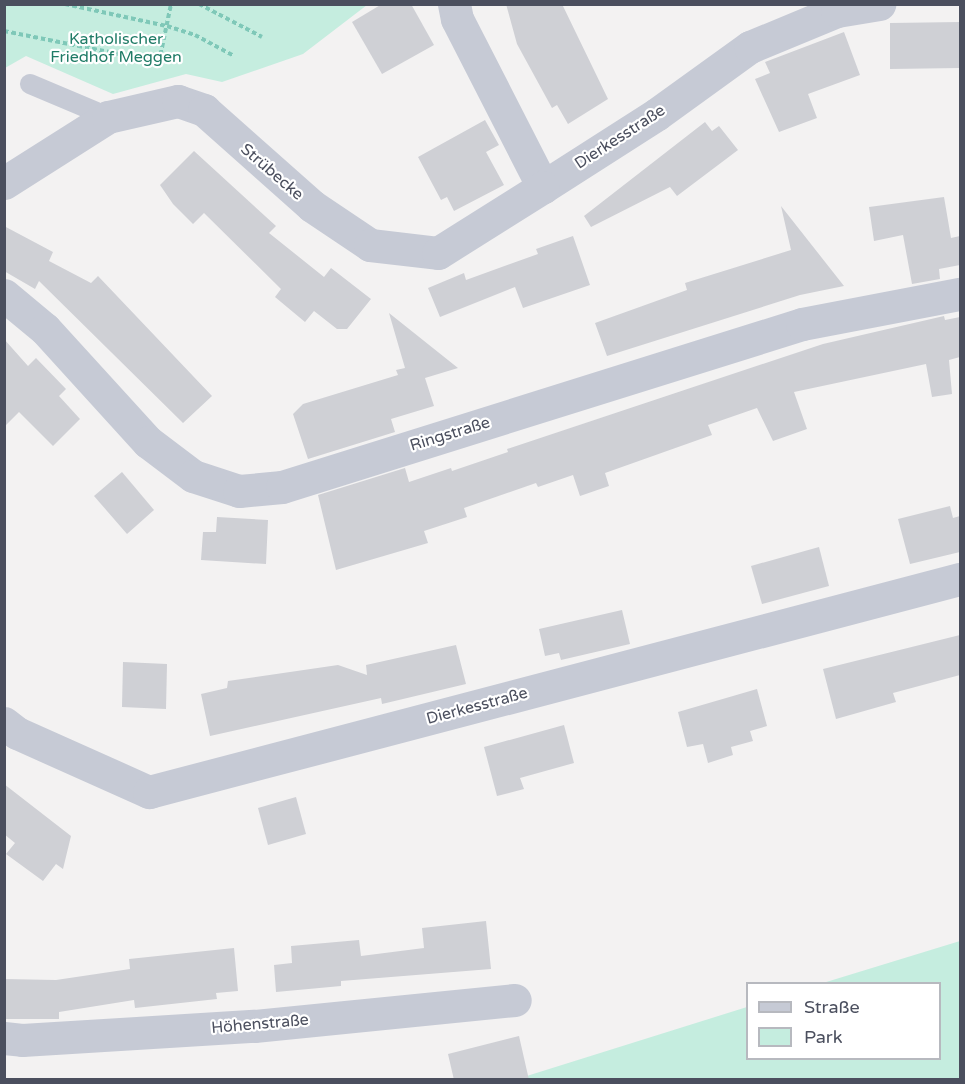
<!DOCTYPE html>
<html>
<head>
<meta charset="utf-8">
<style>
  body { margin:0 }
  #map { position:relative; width:965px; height:1084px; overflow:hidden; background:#f3f2f2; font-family:"Varela Round",sans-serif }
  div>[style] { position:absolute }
  .green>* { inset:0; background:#c5eddf }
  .building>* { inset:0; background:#cfd0d5 }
  .path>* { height:4px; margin-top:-2px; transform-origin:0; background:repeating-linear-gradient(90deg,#7fc8b8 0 4.5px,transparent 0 7.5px) }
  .service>* { height:20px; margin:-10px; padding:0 10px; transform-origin:10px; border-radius:10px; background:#c6cad5 }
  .minor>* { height:33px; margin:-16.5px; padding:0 16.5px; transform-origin:16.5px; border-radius:16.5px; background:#c6cad5 }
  span { translate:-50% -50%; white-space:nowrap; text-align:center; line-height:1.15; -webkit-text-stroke:4.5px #fff; paint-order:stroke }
  .park-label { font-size:16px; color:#1f7b66 }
  .street-label { font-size:16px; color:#4b4f5e }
  .frame { position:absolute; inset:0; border:6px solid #4b4f5e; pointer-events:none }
  .legend { position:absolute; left:746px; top:982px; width:195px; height:78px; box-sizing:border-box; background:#fff; border:2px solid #b7b9bf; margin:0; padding:8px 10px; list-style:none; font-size:18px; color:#4b4f5e }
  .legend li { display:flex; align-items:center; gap:12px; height:30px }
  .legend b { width:30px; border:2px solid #b7b9bf }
</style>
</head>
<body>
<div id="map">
  <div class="green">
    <div style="clip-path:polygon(5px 4px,367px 4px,367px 5px,303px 54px,222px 82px,186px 74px,113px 94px,26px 56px,5px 68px)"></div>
    <div style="clip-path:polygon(960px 941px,960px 1079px,514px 1080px,747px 1007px,748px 1058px,940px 1058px,940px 984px,823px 983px)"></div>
  </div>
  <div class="building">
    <div style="clip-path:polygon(382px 4px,411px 4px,434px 45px,382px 74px,352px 22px)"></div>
    <div style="clip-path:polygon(506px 4px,562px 4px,608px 99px,568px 124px,557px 105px,552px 108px,517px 44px)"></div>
    <div style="clip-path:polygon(960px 22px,960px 68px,890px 69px,890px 23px)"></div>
    <div style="clip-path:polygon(844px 32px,860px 75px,808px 94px,817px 118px,779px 132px,755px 79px,770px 73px,765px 62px)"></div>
    <div style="clip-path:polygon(485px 120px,499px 145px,486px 152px,504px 185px,454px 211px,447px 197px,441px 200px,418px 157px)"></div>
    <div style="clip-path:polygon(705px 122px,712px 131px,719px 126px,738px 150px,677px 196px,670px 187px,591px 227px,584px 216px)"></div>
    <div style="clip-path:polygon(194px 151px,276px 226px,269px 233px,324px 277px,331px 268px,371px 299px,347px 329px,337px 329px,314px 311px,305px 322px,275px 297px,281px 289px,204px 213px,193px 224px,173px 204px,160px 185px)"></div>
    <div style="clip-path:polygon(944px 197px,951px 238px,960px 236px,960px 265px,939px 269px,940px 279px,912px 284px,903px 235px,874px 241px,869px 207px)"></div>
    <div style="clip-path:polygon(781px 206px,844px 286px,800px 295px,607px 356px,595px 323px,687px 290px,685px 283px,791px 250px)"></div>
    <div style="clip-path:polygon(4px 226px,53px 252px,49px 261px,91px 283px,98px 276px,212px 396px,183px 423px,39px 281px,35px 289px,4px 271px)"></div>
    <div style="clip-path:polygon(573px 236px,590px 285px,523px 308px,515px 287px,440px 317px,428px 288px,464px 273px,466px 280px,538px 254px,536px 249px)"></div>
    <div style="clip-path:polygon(389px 313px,458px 368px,425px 378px,434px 406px,391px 419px,395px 432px,308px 459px,293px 414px,303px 404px,398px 375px,396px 370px,405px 368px)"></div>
    <div style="clip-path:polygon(944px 316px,945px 320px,960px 317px,960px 357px,949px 360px,952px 394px,932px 397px,926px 364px,794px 392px,807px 429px,773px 441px,757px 408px,708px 425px,712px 435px,605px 473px,609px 486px,580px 496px,573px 475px,538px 487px,536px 483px,464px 508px,467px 517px,424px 531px,428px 543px,336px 570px,318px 495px,405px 468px,409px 482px,451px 468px,452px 471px,508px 452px,507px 449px,823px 344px)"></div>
    <div style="clip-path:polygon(4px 339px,28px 366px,36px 358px,66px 389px,59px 396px,80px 419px,53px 446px,19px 412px,4px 427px)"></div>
    <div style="clip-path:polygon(122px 472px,154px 510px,127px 534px,94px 496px)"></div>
    <div style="clip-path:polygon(950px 506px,953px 518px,960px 516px,960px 552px,910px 564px,898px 519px)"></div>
    <div style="clip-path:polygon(217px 517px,268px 520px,266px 564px,201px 560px,203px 532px,216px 532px)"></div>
    <div style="clip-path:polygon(819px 547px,829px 586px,762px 604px,751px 566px)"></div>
    <div style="clip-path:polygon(622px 610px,630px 644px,561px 660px,559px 653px,545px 656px,539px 629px)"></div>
    <div style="clip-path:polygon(960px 635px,960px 675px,893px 693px,896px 702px,836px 719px,823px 669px)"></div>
    <div style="clip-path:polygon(456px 645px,466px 684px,382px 704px,381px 698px,210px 736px,201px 694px,227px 688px,228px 681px,338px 665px,367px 675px,366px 665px)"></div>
    <div style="clip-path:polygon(123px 662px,167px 664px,166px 709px,122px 707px)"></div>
    <div style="clip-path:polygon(757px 689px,767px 726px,750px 731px,753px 741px,731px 747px,733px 755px,708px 763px,703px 744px,687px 747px,678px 712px)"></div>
    <div style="clip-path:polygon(564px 725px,574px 763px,520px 778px,524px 789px,497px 796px,484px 747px)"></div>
    <div style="clip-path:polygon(4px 784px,71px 836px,63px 869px,56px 864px,43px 881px,6px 854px,15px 843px,4px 834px)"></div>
    <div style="clip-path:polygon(296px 797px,306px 834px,268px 845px,258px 808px)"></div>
    <div style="clip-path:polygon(486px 921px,491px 969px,341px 981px,341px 986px,276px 992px,274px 965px,292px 963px,291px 946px,359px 940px,361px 956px,424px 948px,422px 928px)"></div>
    <div style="clip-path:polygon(234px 948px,238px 991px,216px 993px,217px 999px,135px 1008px,134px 1000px,59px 1012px,59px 1019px,4px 1019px,4px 979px,56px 980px,130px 969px,129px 959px)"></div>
    <div style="clip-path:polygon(519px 1036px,529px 1080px,454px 1080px,448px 1054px)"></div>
  </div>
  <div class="path">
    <div style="left:65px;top:4px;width:104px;rotate:12.2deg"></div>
    <div style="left:167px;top:26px;width:29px;rotate:18deg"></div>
    <div style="left:195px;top:35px;width:44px;rotate:28.3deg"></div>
    <div style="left:199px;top:4px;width:71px;rotate:27.6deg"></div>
    <div style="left:4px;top:31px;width:158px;rotate:11.3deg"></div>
    <div style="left:159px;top:62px;width:59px;rotate:-78.3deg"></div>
  </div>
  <div class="service">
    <div style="left:30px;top:84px;width:85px;rotate:22.9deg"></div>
  </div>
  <div class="minor">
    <div style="left:454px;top:4px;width:15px;rotate:79deg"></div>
    <div style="left:457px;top:19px;width:189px;rotate:62.9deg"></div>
    <div style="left:543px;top:187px;width:135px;rotate:-32.6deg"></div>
    <div style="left:657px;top:114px;width:115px;rotate:-35.8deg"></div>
    <div style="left:750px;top:47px;width:94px;rotate:-22.5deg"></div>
    <div style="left:837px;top:11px;width:43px;rotate:-9.5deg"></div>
    <div style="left:4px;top:183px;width:123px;rotate:-32.4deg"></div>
    <div style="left:108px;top:117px;width:72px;rotate:-12.9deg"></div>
    <div style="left:178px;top:101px;width:28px;rotate:19deg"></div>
    <div style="left:204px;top:110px;width:144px;rotate:41.6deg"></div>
    <div style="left:312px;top:206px;width:70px;rotate:33.9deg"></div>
    <div style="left:370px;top:245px;width:68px;rotate:6.7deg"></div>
    <div style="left:438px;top:253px;width:124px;rotate:-32.2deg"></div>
    <div style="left:4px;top:295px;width:53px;rotate:39.7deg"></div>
    <div style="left:45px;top:329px;width:153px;rotate:47.7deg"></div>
    <div style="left:148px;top:442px;width:56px;rotate:37.1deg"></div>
    <div style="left:193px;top:476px;width:48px;rotate:18.1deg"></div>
    <div style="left:239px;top:491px;width:43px;rotate:-5.3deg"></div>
    <div style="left:282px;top:487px;width:545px;rotate:-17.4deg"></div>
    <div style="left:802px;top:324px;width:161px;rotate:-10.8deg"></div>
    <div style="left:4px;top:723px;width:16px;rotate:38deg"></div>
    <div style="left:17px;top:733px;width:145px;rotate:24.1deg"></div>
    <div style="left:149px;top:792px;width:839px;rotate:-14.72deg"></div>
    <div style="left:4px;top:1038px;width:18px;rotate:6deg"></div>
    <div style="left:22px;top:1040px;width:232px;rotate:-3.5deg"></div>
    <div style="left:254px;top:1026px;width:262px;rotate:-5.7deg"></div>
  </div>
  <div class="park-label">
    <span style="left:116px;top:48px">Katholischer<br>Friedhof Meggen</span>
  </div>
  <div class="street-label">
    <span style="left:620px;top:137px;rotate:-33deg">Dierkesstraße</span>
    <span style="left:272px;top:172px;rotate:41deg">Strübecke</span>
    <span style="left:450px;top:434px;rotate:-17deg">Ringstraße</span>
    <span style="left:477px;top:706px;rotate:-15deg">Dierkesstraße</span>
    <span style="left:260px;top:1024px;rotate:-5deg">Höhenstraße</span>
  </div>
  <div class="frame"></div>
  <ul class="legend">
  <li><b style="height:8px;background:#c6cad5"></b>Straße</li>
  <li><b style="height:16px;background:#c5eddf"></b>Park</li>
  </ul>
</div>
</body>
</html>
